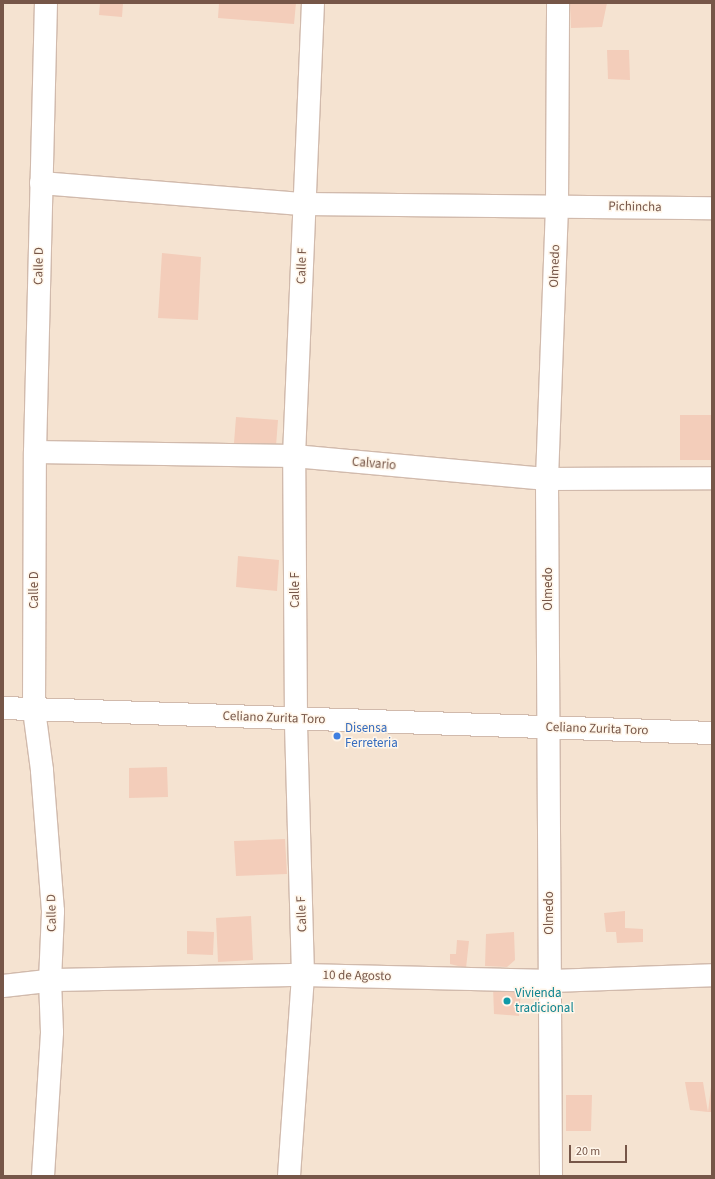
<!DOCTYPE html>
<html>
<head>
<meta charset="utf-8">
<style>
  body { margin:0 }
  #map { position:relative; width:715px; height:1179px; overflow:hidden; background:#fdf2e3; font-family:"Source Sans 3",sans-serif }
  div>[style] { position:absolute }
  .residential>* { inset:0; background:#f5e3d1 }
  .building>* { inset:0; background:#f3cdba }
  .roads { filter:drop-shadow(1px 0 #d1baac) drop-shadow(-1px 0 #d1baac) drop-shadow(0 1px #d1baac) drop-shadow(0 -1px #d1baac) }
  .street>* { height:22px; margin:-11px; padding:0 11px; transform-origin:11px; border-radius:11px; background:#fff }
  .dots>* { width:11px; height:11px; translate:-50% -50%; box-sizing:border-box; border:2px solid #fff6ea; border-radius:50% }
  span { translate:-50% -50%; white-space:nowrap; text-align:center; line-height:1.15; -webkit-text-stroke:3px #fff6ea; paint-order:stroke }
  .street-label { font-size:13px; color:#765648 }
  .shop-label { font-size:13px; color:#366cbe }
  .left { translate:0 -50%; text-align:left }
  .culture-label { font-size:13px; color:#0d838f }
  .frame { position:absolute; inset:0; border:4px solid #765648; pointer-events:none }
  .scale { position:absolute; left:569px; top:1145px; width:58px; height:18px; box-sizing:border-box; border:2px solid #765648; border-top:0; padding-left:5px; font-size:12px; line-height:14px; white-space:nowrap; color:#765648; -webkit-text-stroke:3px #fff6ea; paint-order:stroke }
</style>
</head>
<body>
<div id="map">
  <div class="residential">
    <div style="clip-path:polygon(3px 3px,712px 3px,712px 1176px,3px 1176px)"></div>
  </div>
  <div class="building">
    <div style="clip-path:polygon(100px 3px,123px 3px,122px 17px,99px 15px)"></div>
    <div style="clip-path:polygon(219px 3px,296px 3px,294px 24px,218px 18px)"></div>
    <div style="clip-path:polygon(570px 3px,607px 3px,602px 27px,571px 28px)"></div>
    <div style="clip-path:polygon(607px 50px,629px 50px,630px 80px,608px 79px)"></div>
    <div style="clip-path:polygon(162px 253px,201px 257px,198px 320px,158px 318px)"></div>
    <div style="clip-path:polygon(680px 415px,712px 415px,712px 460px,680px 460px)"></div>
    <div style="clip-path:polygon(236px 417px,278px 420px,276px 446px,234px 443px)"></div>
    <div style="clip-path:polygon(238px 556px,279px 560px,277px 591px,236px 587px)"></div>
    <div style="clip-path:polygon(167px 767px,168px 797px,129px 798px,129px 768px)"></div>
    <div style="clip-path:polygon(285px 839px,287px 874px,236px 876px,234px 841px)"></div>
    <div style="clip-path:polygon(625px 911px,625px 928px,643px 929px,643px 942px,617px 943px,616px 932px,606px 932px,604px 913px)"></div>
    <div style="clip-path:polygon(251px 916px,253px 960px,218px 962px,216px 918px)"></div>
    <div style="clip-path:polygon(187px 931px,214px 932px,213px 955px,187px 954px)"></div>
    <div style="clip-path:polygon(514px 932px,515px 960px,507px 967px,485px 966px,486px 934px)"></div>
    <div style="clip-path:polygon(457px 940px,469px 941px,466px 968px,450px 964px,450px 954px,456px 954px)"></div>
    <div style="clip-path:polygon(493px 987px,521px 989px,519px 1016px,494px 1014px)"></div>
    <div style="clip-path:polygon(685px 1082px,703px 1082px,708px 1112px,690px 1110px)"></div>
    <div style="clip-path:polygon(711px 1087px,712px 1112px,708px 1112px)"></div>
    <div style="clip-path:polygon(566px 1095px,592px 1095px,591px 1131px,566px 1131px)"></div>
  </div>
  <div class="roads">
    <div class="street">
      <div style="left:41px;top:183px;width:264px;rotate:4.6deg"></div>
      <div style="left:304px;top:204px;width:408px;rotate:0.6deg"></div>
      <div style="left:35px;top:452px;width:259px;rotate:0.9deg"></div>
      <div style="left:294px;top:456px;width:254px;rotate:5.2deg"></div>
      <div style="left:547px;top:479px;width:165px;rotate:-0.3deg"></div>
      <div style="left:3px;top:708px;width:709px;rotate:2.02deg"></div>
      <div style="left:3px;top:986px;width:53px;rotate:-6.5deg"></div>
      <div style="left:56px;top:980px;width:247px;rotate:-1.2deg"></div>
      <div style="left:303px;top:975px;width:249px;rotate:1.4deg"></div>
      <div style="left:552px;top:981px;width:160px;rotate:-2.1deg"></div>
      <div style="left:43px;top:1176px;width:144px;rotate:-86.4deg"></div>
      <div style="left:52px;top:1032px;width:51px;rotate:-92.2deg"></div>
      <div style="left:50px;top:981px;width:70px;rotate:-87.5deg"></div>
      <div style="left:53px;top:911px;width:141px;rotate:-94.5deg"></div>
      <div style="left:42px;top:770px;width:61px;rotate:-97.6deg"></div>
      <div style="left:34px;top:710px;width:258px;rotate:-89.8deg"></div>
      <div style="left:35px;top:452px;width:449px;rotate:-88.6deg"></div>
      <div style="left:289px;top:1176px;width:201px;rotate:-86deg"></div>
      <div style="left:303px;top:975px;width:256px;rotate:-91.6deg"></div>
      <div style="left:296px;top:719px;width:263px;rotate:-90.4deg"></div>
      <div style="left:294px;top:456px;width:453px;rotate:-87.6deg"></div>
      <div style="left:551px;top:1176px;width:697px;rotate:-90.33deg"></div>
      <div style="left:547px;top:479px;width:274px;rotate:-87.9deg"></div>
      <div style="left:557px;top:205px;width:202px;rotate:-89.7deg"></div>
    </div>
  </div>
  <div class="dots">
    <div style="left:337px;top:736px;background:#3f7fe0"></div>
    <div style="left:507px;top:1001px;background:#0f9aa8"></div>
  </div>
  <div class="street-label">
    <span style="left:635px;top:207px;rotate:1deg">Pichincha</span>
    <span style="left:39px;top:266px;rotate:-89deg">Calle D</span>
    <span style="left:302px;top:266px;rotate:-88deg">Calle F</span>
    <span style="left:555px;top:266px;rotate:-88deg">Olmedo</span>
    <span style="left:374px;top:464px;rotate:5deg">Calvario</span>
    <span style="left:548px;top:589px;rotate:-90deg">Olmedo</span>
    <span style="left:34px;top:590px;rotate:-90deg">Calle D</span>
    <span style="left:295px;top:590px;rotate:-90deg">Calle F</span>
    <span style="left:274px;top:718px;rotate:2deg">Celiano Zurita Toro</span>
    <span style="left:597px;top:729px;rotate:2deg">Celiano Zurita Toro</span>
    <span style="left:52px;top:913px;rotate:-91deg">Calle D</span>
    <span style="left:549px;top:913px;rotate:-90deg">Olmedo</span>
    <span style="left:302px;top:914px;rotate:-92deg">Calle F</span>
    <span style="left:357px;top:976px;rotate:1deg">10 de Agosto</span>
  </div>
  <div class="shop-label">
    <span class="left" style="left:345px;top:736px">Disensa<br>Ferreteria</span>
  </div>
  <div class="culture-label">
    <span class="left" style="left:515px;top:1001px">Vivienda<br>tradicional</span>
  </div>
  <div class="frame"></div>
  <div class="scale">20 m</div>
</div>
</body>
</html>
